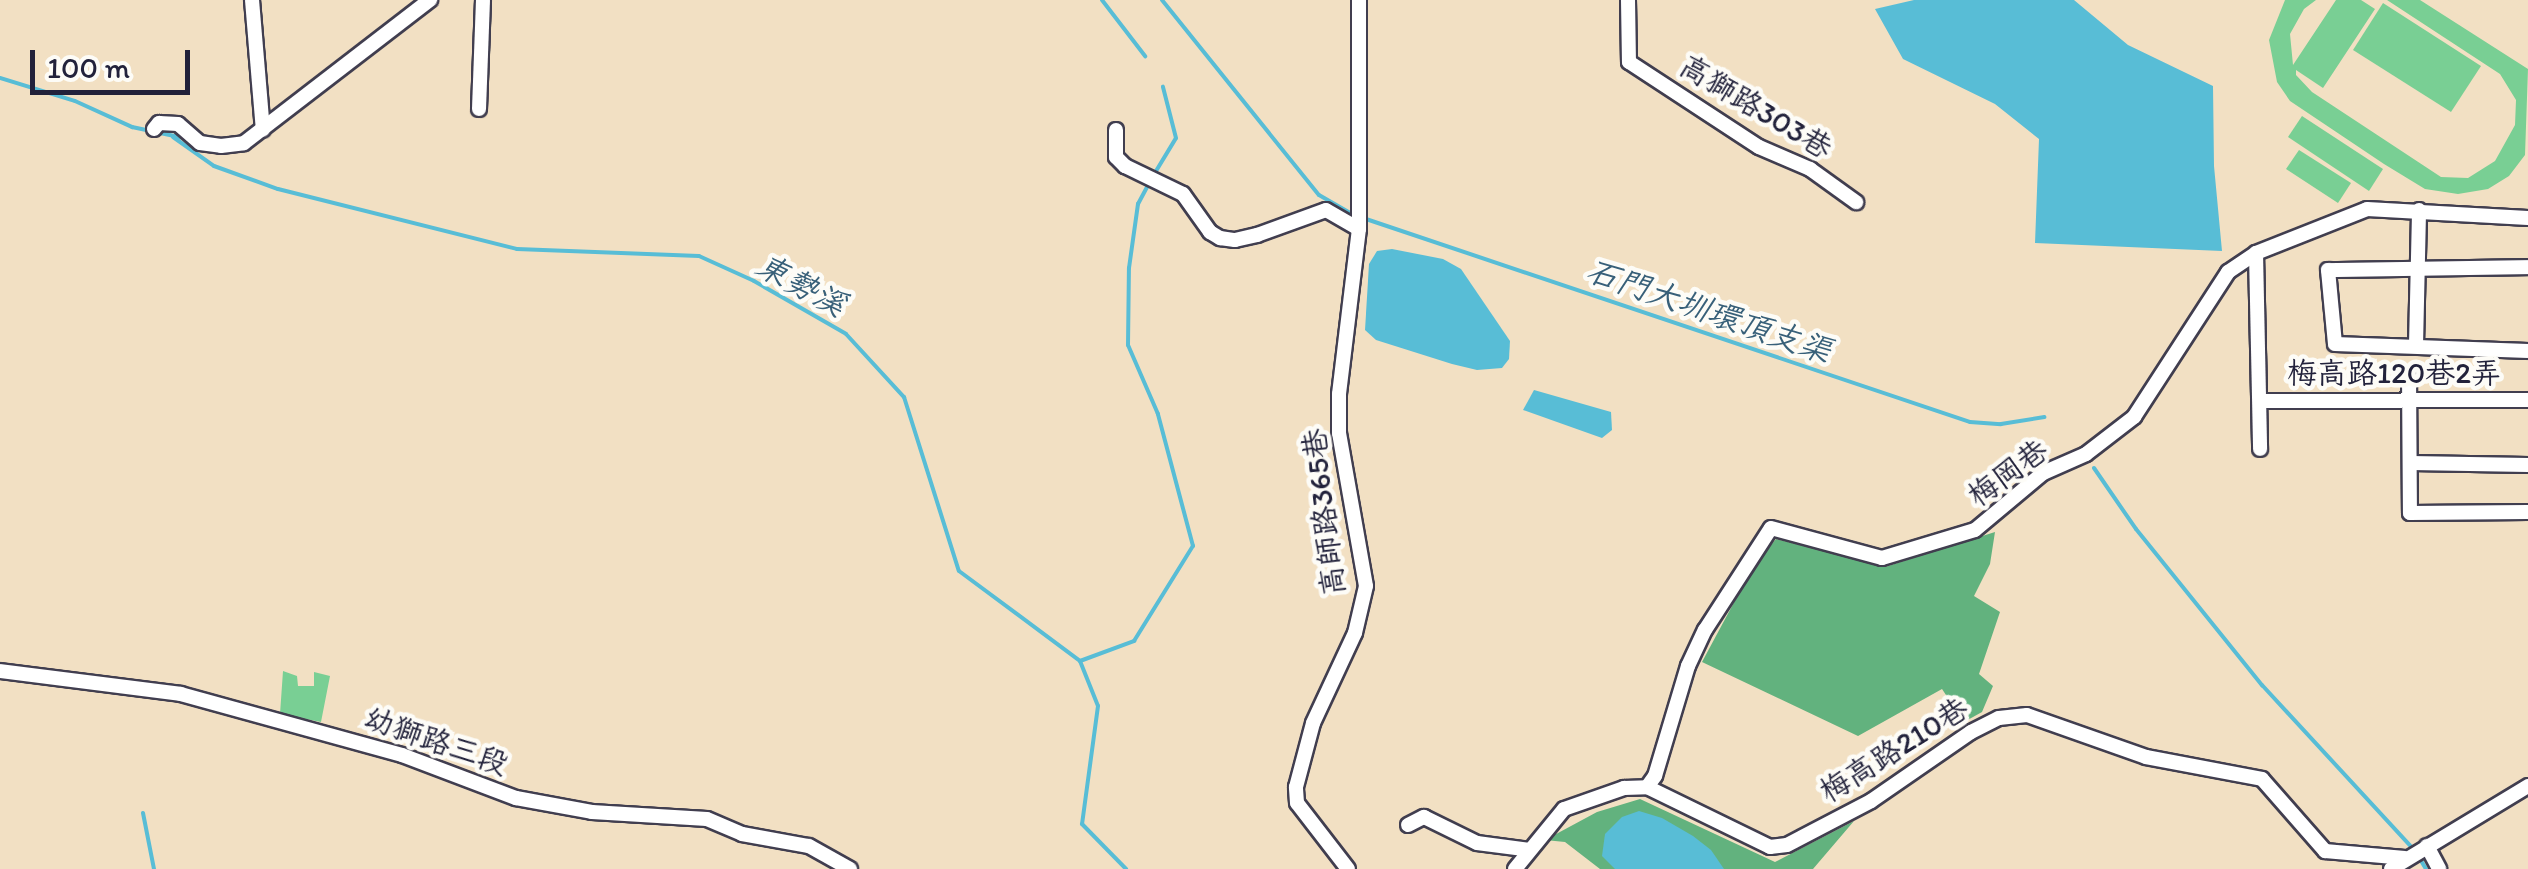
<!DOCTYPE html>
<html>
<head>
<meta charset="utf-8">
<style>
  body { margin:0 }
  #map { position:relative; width:2528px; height:869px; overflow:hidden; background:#f2e0c3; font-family:Itim,"LXGW WenKai TC",sans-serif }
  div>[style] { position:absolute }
  .green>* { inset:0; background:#79cf94 }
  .forest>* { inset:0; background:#62b27e }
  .water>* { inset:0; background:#58bdd6 }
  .stream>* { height:4px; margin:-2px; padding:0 2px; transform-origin:2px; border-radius:2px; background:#58bdd6 }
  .roads { filter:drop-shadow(2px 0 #413e4f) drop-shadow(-2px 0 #413e4f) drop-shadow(0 2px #413e4f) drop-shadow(0 -2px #413e4f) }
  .minor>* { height:14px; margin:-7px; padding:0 7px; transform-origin:7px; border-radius:7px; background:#fff }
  span { translate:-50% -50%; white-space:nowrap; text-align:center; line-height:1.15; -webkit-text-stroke:9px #fdfcf7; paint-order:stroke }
  .street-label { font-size:30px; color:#22223b }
  .water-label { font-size:32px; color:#386079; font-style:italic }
  .scale { position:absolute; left:30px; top:50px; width:160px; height:45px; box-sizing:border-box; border:5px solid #22223b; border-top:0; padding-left:12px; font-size:30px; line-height:35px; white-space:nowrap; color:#22223b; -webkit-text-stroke:8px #fdfcf7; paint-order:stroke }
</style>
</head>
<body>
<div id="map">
  <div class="green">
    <div style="clip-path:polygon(2285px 0,2316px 0,2304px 9px,2290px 34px,2293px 65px,2336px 0,2361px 0,2375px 9px,2323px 88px,2296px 70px,2296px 75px,2312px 92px,2441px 177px,2468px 178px,2495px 161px,2515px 125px,2516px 100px,2500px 74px,2387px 0,2420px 0,2528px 69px,2525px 155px,2509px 176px,2488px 189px,2458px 194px,2425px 189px,2384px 164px,2290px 101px,2277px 82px,2269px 40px)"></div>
    <div style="clip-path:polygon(2383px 3px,2481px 66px,2451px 112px,2353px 50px)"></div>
    <div style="clip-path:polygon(2302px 116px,2383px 169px,2369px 191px,2288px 137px)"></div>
    <div style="clip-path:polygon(2299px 150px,2351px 183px,2338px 203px,2286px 169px)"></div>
    <div style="clip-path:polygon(283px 671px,297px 676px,298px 686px,314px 686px,314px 672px,330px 676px,321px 722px,280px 714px)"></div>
  </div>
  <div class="forest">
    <div style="clip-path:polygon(1995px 532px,1990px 564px,1974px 596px,2000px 612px,1979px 674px,1993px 686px,1982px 712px,1964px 722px,1942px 689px,1858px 736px,1702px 662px,1753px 567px,1776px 539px,1885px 567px)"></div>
    <div style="clip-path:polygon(1640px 799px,1775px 862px,1854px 821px,1813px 869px,1600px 869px,1565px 842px,1545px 840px,1597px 812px)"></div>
  </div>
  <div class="water">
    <div style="clip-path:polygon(1914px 0,2074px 0,2128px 45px,2213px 86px,2214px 166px,2222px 251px,2035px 243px,2039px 139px,1995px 104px,1903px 59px,1875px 9px)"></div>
    <div style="clip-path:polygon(1392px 249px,1443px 259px,1461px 269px,1510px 341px,1509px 359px,1502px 368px,1477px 370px,1452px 364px,1376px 340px,1365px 330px,1369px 264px,1377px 251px)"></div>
    <div style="clip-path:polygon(1534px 390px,1611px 412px,1612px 430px,1602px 438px,1523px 410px)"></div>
    <div style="clip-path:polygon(1639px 811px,1662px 818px,1693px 836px,1711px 850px,1724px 869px,1615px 869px,1602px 856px,1605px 834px,1622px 817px)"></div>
  </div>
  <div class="stream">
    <div style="left:1102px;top:0;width:71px;rotate:52.5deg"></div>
    <div style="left:1162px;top:0;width:250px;rotate:51.2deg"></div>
    <div style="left:1319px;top:195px;width:39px;rotate:30deg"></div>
    <div style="left:0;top:78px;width:78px;rotate:17deg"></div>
    <div style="left:75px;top:101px;width:63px;rotate:24.5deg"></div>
    <div style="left:132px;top:127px;width:53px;rotate:11.9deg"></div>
    <div style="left:173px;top:137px;width:50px;rotate:35.3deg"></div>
    <div style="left:214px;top:166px;width:68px;rotate:19.8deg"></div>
    <div style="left:278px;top:189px;width:246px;rotate:14.1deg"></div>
    <div style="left:517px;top:249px;width:182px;rotate:2.2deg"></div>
    <div style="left:699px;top:256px;width:60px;rotate:24.4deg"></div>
    <div style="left:754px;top:281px;width:106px;rotate:29.9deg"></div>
    <div style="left:846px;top:334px;width:86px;rotate:47.4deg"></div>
    <div style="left:904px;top:397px;width:182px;rotate:72.5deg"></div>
    <div style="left:959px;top:571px;width:151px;rotate:36.6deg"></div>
    <div style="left:1080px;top:661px;width:48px;rotate:68.2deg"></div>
    <div style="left:1098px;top:706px;width:119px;rotate:97.7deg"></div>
    <div style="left:1082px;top:824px;width:63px;rotate:45.6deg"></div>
    <div style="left:1153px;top:176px;width:44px;rotate:-58.8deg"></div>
    <div style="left:1176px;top:138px;width:53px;rotate:-104.3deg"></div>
    <div style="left:1363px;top:218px;width:640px;rotate:18.58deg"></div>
    <div style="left:1970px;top:422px;width:31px;rotate:4deg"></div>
    <div style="left:2001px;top:424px;width:44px;rotate:-9.2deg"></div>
    <div style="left:2094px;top:468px;width:74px;rotate:55.5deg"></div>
    <div style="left:2136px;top:529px;width:201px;rotate:51.1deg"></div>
    <div style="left:2262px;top:685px;width:226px;rotate:47.3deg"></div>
    <div style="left:1080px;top:661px;width:58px;rotate:-20.3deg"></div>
    <div style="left:1134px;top:641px;width:112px;rotate:-58.2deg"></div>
    <div style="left:1193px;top:546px;width:137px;rotate:-104.9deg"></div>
    <div style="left:1158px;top:414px;width:75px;rotate:-113.5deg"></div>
    <div style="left:1128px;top:345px;width:77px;rotate:-89.3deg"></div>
    <div style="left:1129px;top:268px;width:65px;rotate:-82deg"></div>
    <div style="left:1138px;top:204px;width:21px;rotate:-62deg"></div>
    <div style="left:143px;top:813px;width:57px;rotate:78.9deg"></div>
    <div style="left:2420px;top:859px;width:12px;rotate:59deg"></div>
  </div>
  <div class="roads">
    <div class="minor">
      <div style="left:252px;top:0;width:130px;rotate:85.2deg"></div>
      <div style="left:1628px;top:0;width:62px;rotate:89.1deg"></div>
      <div style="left:1629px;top:62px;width:155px;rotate:33.2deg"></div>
      <div style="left:1759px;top:147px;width:56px;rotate:23.3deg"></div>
      <div style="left:1810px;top:169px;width:57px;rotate:35.7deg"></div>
      <div style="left:479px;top:109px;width:109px;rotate:-87.9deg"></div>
      <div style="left:154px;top:129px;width:8px;rotate:-50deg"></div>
      <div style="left:159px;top:123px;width:19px;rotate:3deg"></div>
      <div style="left:178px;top:124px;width:29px;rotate:41deg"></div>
      <div style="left:200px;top:143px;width:21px;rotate:8deg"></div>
      <div style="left:221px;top:146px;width:23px;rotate:-7deg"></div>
      <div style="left:244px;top:143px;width:235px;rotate:-37.6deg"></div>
      <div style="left:1116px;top:130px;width:27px;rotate:90deg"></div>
      <div style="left:1116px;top:157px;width:13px;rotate:45deg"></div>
      <div style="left:1125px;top:166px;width:64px;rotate:25.8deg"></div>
      <div style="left:1183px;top:194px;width:47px;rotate:54.6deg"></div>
      <div style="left:1210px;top:232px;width:12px;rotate:31deg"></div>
      <div style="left:1220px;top:238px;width:15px;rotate:8deg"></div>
      <div style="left:1235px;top:240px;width:23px;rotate:-13deg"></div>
      <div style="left:1257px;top:235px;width:73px;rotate:-19.9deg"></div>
      <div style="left:1326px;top:210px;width:38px;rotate:30deg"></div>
      <div style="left:2256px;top:253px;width:196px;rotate:88.8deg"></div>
      <div style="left:2528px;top:267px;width:200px;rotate:179.1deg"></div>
      <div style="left:2328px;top:270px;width:74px;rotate:84.6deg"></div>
      <div style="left:2335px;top:344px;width:193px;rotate:2.1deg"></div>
      <div style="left:2416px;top:345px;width:135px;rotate:-88.7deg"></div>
      <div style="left:2409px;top:376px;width:137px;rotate:89.6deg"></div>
      <div style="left:2410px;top:513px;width:118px;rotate:-0.5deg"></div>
      <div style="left:2260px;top:401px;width:268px;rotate:-0.2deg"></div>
      <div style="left:2411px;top:463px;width:117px;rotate:1deg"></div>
      <div style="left:0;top:671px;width:182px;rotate:7.2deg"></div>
      <div style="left:181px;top:694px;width:229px;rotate:15.4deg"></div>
      <div style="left:402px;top:755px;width:122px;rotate:20.7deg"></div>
      <div style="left:516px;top:798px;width:77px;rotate:10.4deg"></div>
      <div style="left:592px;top:812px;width:115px;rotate:3.5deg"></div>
      <div style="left:707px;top:819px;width:38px;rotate:23deg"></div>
      <div style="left:742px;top:834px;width:68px;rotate:10.2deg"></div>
      <div style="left:809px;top:846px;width:47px;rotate:29.3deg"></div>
      <div style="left:1647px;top:787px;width:14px;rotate:-54deg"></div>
      <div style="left:1655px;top:776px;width:115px;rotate:-73.3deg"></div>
      <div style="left:1688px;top:666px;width:40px;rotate:-65deg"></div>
      <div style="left:1705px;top:630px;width:121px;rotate:-57.1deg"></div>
      <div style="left:1771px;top:528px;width:115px;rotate:15.1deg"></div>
      <div style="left:1882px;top:558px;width:97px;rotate:-16.8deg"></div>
      <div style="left:1975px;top:530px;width:89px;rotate:-40deg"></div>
      <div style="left:2043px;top:473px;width:47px;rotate:-23.8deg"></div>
      <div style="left:2086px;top:454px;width:61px;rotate:-37.6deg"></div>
      <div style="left:2134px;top:417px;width:173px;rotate:-57deg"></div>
      <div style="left:2228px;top:272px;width:34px;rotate:-34deg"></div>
      <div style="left:2256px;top:253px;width:119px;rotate:-21.6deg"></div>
      <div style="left:2367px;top:209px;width:161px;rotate:3.2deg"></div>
      <div style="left:1408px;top:825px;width:18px;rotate:-27deg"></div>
      <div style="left:1424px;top:817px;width:59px;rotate:26.1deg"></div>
      <div style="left:1477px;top:843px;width:53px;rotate:7.5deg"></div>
      <div style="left:2427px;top:846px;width:26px;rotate:62deg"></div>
      <div style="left:1348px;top:869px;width:83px;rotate:-127.7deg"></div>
      <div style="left:1297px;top:803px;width:16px;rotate:-94deg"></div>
      <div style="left:1296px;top:787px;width:66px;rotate:-75.1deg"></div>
      <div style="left:1313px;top:723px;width:99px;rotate:-65deg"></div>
      <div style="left:1355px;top:633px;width:48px;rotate:-76.8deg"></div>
      <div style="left:1366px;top:586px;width:155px;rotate:-100deg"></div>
      <div style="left:1339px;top:433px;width:39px;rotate:-90deg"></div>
      <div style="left:1339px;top:394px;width:166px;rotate:-83.1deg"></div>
      <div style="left:1359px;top:229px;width:229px;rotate:-90deg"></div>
      <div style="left:1515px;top:869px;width:77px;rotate:-50.8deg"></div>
      <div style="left:1564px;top:809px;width:64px;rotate:-19.3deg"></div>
      <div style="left:1624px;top:788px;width:23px;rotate:-2deg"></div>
      <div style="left:1647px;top:787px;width:137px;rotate:26deg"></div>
      <div style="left:1770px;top:847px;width:17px;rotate:-7deg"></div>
      <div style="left:1787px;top:845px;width:95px;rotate:-27.6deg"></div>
      <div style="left:1871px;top:801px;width:121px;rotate:-34.6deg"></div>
      <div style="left:1971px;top:732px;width:31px;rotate:-27deg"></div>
      <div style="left:1999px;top:718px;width:28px;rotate:-6deg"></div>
      <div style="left:2027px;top:715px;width:126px;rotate:19.4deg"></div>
      <div style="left:2146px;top:757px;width:118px;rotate:10.7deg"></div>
      <div style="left:2262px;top:779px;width:96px;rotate:48.8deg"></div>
      <div style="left:2325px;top:851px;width:80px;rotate:5deg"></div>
      <div style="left:2391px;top:869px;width:160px;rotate:-31.2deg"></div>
    </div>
  </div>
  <div class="street-label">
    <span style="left:1756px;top:107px;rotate:31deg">高獅路303巷</span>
    <span style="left:2394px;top:373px">梅高路120巷2弄</span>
    <span style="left:2008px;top:473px;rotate:-36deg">梅岡巷</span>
    <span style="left:1324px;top:512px;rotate:-97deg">高師路365巷</span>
    <span style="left:436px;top:741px;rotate:19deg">幼獅路三段</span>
    <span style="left:1894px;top:750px;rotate:-32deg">梅高路210巷</span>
  </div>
  <div class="water-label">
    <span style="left:801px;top:285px;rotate:28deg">東勢溪</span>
    <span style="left:1709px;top:311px;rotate:19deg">石門大圳環頂支渠</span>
  </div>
  <div class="scale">100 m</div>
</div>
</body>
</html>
